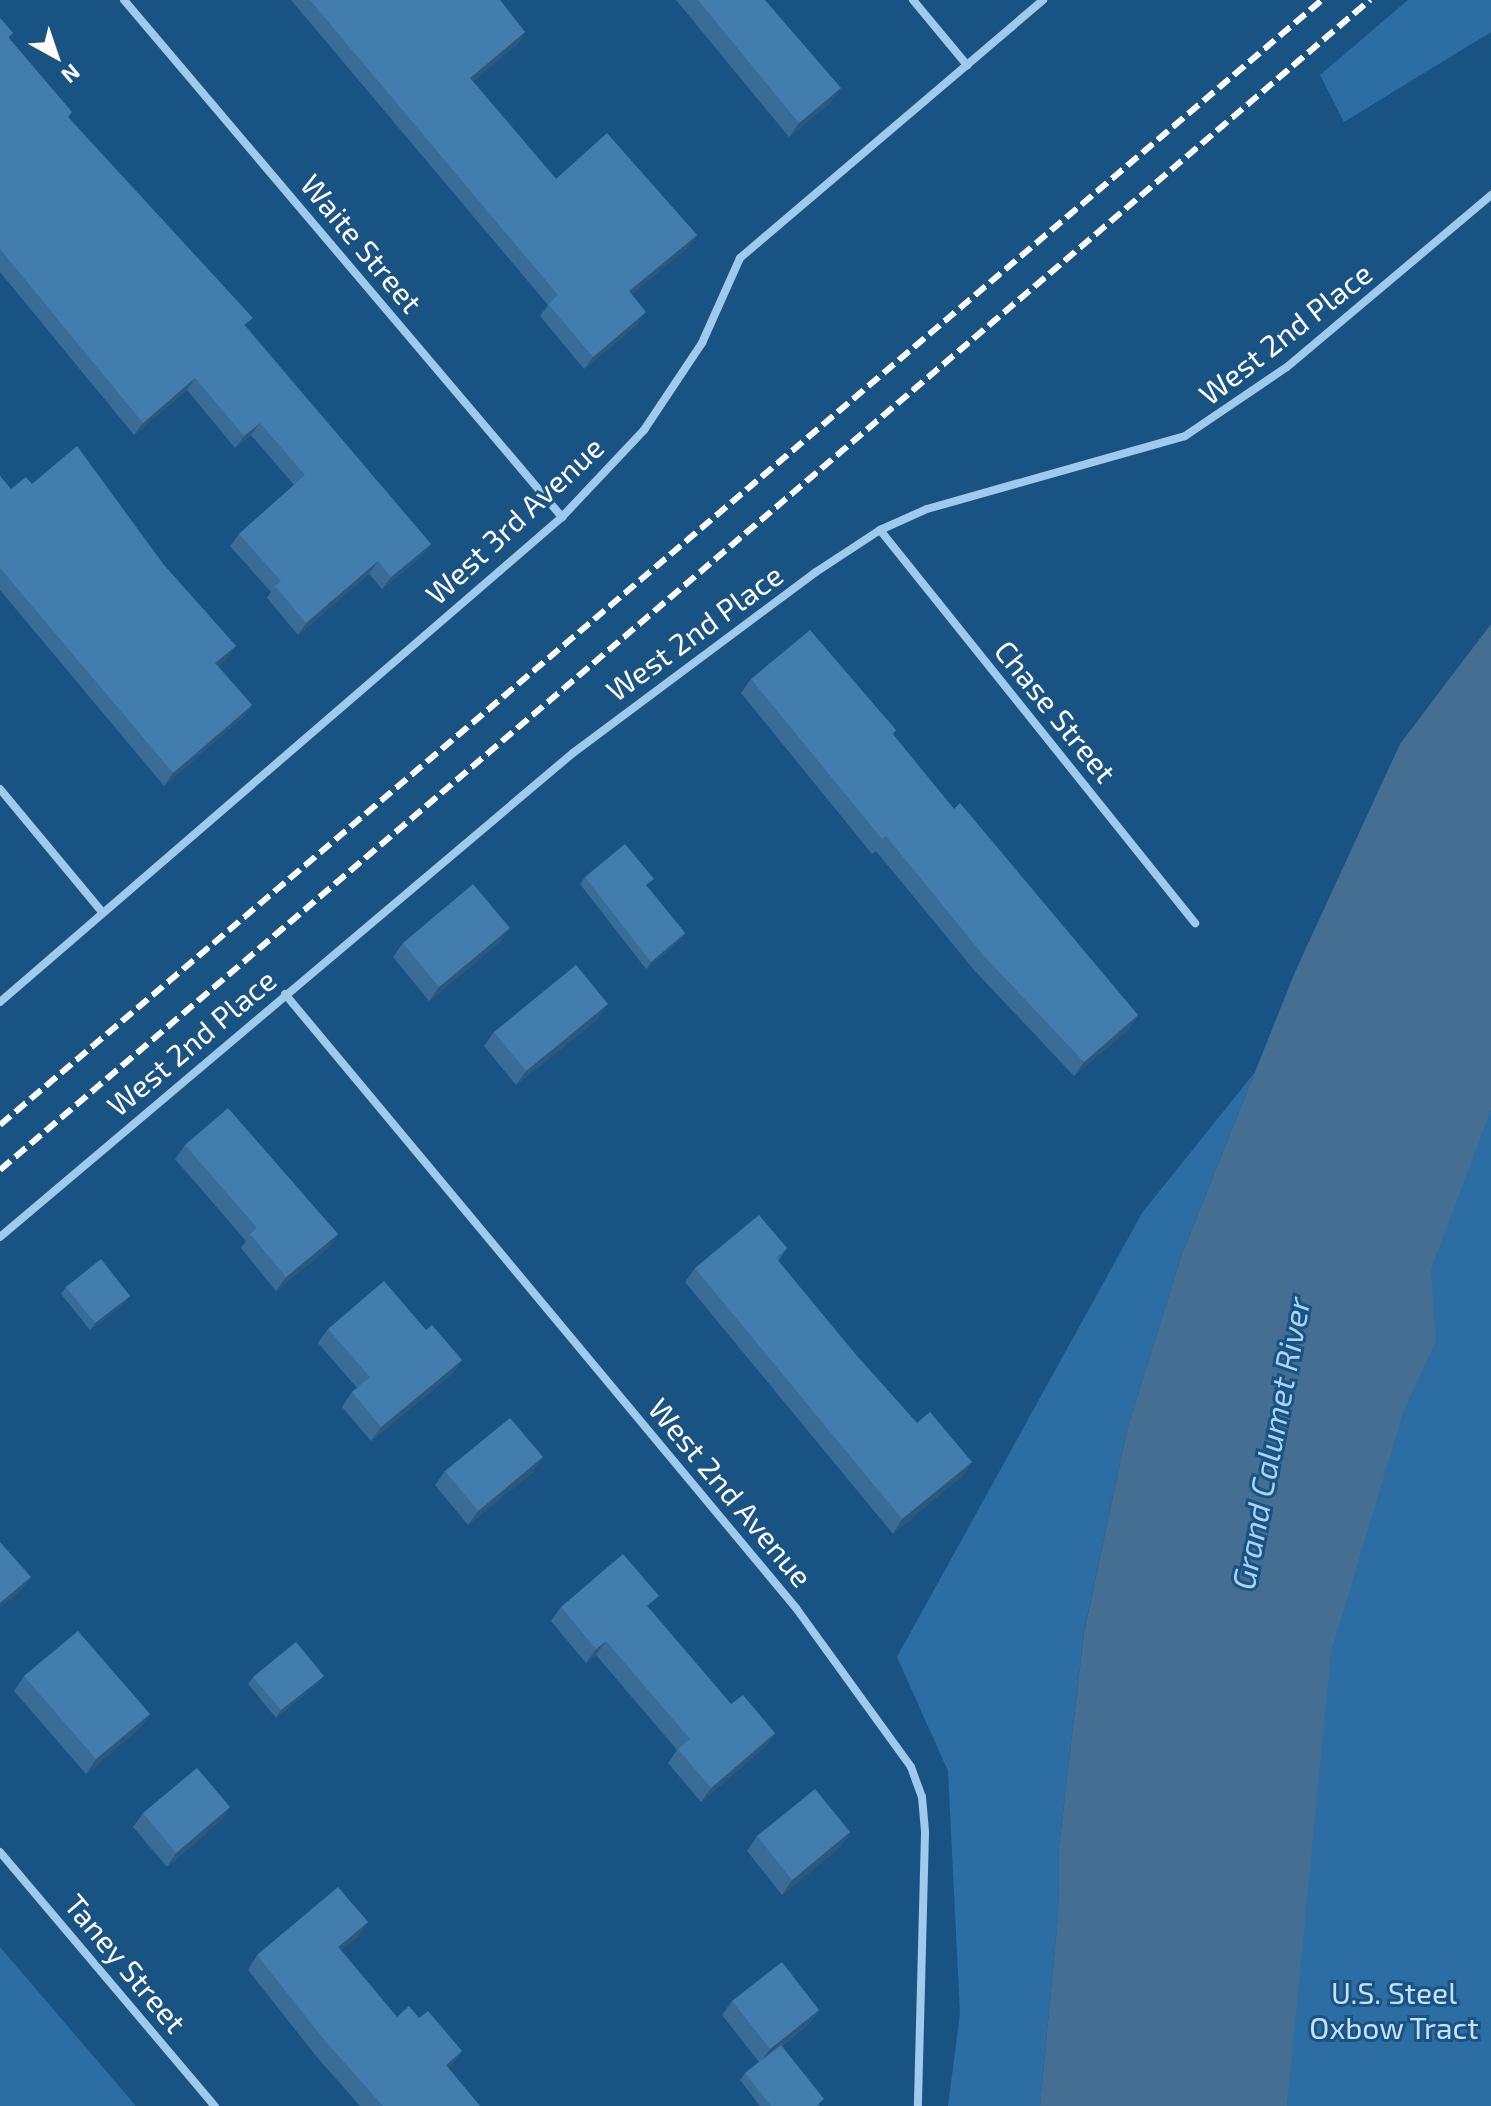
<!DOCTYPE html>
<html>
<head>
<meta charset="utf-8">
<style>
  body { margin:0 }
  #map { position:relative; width:1491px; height:2106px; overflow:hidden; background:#195384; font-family:"Exo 2",sans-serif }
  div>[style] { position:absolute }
  .green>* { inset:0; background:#2c6da3 }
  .water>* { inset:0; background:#446f93 }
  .street>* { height:8px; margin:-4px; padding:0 4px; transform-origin:4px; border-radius:4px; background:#9fcaec }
  .rail>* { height:6px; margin-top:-3px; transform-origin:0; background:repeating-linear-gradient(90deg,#fff 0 14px,transparent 0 20px) }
  .wall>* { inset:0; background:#396c96 }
  .shaded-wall>* { inset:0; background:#2e587a }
  .building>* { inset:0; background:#427dae }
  span { translate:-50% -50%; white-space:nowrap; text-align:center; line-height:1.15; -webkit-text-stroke:6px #195384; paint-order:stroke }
  .street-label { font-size:30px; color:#fff }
  .park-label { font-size:30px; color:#c4e1f9 }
  .water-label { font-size:32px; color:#aad3f3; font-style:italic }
  .north { position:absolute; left:16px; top:16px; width:80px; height:80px; -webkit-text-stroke:6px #195384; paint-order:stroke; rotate:140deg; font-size:22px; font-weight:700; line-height:32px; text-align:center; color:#fff }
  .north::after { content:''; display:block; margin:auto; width:28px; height:36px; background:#fff; clip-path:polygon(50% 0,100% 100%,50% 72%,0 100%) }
</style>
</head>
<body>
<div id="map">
  <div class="green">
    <div style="clip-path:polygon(1408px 0,1491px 0,1491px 32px,1344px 122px,1320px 75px)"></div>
    <div style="clip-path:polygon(1255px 1072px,1181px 1257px,1127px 1430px,1084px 1632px,1059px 1847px,1058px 1917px,1040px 2106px,948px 2106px,960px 2014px,948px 1771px,897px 1657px,1142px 1213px)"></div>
    <div style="clip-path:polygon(1491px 1087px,1491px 2106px,1287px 2106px,1321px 1648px,1411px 1315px)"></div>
    <div style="clip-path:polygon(0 1947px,136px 2106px,0 2106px)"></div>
  </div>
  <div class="water">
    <div style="clip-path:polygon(1491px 624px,1491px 1110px,1431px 1269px,1436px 1341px,1404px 1410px,1331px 1652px,1287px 2106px,1040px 2106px,1058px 1917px,1059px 1847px,1084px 1633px,1127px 1430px,1181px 1257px,1295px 972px,1400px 744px)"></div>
  </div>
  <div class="street">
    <div style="left:124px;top:0;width:678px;rotate:49.73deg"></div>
    <div style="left:913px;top:0;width:85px;rotate:50.3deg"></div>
    <div style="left:880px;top:530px;width:504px;rotate:51.29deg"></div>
    <div style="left:0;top:789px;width:161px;rotate:50.3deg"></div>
    <div style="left:285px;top:994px;width:799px;rotate:50.23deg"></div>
    <div style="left:796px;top:1608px;width:196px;rotate:54.1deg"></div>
    <div style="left:911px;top:1767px;width:32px;rotate:70deg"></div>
    <div style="left:922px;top:1797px;width:36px;rotate:85deg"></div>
    <div style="left:925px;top:1833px;width:273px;rotate:91.5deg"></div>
    <div style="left:0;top:1002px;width:742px;rotate:-40.79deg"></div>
    <div style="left:562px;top:517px;width:120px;rotate:-46.7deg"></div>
    <div style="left:644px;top:430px;width:105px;rotate:-56.3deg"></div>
    <div style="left:702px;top:343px;width:93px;rotate:-65.9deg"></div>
    <div style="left:740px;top:258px;width:398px;rotate:-40.4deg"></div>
    <div style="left:0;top:1237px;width:750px;rotate:-40.19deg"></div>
    <div style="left:573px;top:753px;width:303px;rotate:-36.7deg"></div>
    <div style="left:816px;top:572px;width:77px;rotate:-33.3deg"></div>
    <div style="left:880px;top:530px;width:51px;rotate:-24.1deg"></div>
    <div style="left:927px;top:509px;width:268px;rotate:-15.8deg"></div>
    <div style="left:1185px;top:436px;width:123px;rotate:-34.1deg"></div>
    <div style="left:1287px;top:367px;width:267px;rotate:-40.1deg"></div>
    <div style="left:0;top:1852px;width:333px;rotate:49.8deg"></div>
  </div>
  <div class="rail">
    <div style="left:0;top:1125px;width:1736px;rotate:-40.4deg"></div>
    <div style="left:0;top:1170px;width:1802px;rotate:-40.5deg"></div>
  </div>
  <div class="wall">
    <div style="clip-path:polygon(291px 0,500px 0,525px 32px,517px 45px,473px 81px,556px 179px,697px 235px,688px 247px,632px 294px,638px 324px,584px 369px,540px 316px,548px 305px)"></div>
    <div style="clip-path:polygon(676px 0,765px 0,831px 102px,789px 137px)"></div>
    <div style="clip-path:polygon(0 18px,13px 33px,9px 38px,69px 118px,431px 544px,422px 556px,382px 589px,369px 574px,298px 635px,267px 598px,271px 592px,230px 546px,239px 534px,294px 485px,251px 435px,235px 448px,187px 390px,134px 435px,0 272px)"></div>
    <div style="clip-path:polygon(0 476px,11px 489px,32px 484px,164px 565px,236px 646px,227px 658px,218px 666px,252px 705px,243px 717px,164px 786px,0 590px)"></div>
    <div style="clip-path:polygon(751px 679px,896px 730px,893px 735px,954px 809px,1138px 1015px,1128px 1030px,1074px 1076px,974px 970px,876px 851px,872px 854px,741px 693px)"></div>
    <div style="clip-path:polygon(585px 877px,648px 887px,685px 933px,680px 940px,646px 969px,580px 884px)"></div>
    <div style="clip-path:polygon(500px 942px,429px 1001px,393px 957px,403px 943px)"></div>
    <div style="clip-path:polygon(599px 1018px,516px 1085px,484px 1046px,494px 1032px)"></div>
    <div style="clip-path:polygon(185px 1145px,338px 1234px,328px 1248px,276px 1291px,241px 1248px,246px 1241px,175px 1159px)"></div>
    <div style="clip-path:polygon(787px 1248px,778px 1261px,857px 1356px,917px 1423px,972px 1462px,962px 1476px,893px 1534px,685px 1282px,695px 1268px)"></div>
    <div style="clip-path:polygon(66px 1287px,130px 1296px,124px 1304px,90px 1330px,61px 1294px)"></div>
    <div style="clip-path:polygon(328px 1329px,426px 1330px,462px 1360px,452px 1374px,371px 1441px,342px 1407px,352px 1392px,357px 1388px,318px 1343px)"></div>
    <div style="clip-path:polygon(445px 1471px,533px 1472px,468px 1525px,435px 1485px)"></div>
    <div style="clip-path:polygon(561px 1607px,650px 1609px,731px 1704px,775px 1733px,765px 1747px,701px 1802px,668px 1763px,677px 1750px,596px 1655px,586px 1663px,551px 1621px)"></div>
    <div style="clip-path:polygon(24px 1676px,150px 1714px,140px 1728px,86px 1774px,14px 1691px)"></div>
    <div style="clip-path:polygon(324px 1676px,318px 1683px,276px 1718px,248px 1684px,253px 1677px)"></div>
    <div style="clip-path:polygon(230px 1807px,220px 1821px,167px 1867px,133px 1827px,143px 1813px)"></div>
    <div style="clip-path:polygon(850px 1832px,840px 1847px,782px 1895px,747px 1851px,757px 1836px)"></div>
    <div style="clip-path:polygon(368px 1922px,358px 1936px,341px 1950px,397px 2017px,419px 2018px,462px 2051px,448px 2068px,480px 2106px,360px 2106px,316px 2056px,248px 1970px,257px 1955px)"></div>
    <div style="clip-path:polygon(732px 2001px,819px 2010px,809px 2024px,782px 2046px,820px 2106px,760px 2106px,740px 2080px,745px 2073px,759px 2062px,722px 2015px)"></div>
  </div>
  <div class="shaded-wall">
    <div style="clip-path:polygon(525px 32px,517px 45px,462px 91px,470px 78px)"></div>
    <div style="clip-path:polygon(841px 88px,831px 102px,789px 137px,799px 123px)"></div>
    <div style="clip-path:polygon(697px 235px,688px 247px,621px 304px,629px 291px)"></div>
    <div style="clip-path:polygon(646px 312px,638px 324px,584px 369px,593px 357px)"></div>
    <div style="clip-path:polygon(195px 378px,187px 390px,134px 435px,143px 423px)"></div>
    <div style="clip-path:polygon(260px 423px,251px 435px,235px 448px,244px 436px)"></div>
    <div style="clip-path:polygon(431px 544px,422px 556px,382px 589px,391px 577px)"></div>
    <div style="clip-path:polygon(378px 561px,369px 574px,298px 635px,306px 623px)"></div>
    <div style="clip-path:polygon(236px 646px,227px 658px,207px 675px,215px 663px)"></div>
    <div style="clip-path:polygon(252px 705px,243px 717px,164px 786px,173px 773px)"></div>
    <div style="clip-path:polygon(510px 928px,500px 942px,429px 1001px,439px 987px)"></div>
    <div style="clip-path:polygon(685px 933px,680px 940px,646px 969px,651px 962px)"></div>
    <div style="clip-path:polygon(608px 1004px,599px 1018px,516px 1085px,526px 1071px)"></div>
    <div style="clip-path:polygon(1138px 1015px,1128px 1030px,1074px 1076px,1084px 1062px)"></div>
    <div style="clip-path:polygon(338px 1234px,328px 1248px,276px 1291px,286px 1277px)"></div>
    <div style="clip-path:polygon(130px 1296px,124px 1304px,90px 1330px,95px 1323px)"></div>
    <div style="clip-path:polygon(462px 1360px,452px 1374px,371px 1441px,381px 1427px)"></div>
    <div style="clip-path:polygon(543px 1457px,533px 1472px,468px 1525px,478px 1511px)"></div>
    <div style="clip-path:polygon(972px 1462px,962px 1476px,893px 1534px,902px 1519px)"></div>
    <div style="clip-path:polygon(31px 1577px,22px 1590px,0 1608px,0 1603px)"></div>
    <div style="clip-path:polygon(606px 1641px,596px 1655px,586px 1663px,596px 1649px)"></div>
    <div style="clip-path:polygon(324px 1676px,318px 1683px,276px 1718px,281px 1710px)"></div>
    <div style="clip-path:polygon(150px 1714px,140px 1728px,86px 1774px,96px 1759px)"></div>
    <div style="clip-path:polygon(775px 1733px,765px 1747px,701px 1802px,711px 1788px)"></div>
    <div style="clip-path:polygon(230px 1807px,220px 1821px,167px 1867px,176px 1853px)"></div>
    <div style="clip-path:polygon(850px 1832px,840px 1847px,782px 1895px,792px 1880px)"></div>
    <div style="clip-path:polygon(368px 1922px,358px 1936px,328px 1961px,338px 1947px)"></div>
    <div style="clip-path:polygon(819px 2010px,809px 2024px,760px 2063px,770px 2049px)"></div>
    <div style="clip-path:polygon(462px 2051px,452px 2065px,436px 2079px,446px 2065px)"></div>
  </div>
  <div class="building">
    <div style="clip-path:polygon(310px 0,500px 0,525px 32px,470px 78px,556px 179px,607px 133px,697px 235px,629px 291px,646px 312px,593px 357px,548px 304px,558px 295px)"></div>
    <div style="clip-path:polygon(698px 0,765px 0,841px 88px,799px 123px)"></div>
    <div style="clip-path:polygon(0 18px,13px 33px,8px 37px,72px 112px,68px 117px,253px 318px,244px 325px,431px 544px,391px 577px,378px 561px,306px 623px,275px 586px,281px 581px,239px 534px,305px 475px,260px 423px,244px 436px,195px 378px,143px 423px,0 249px)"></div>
    <div style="clip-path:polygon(77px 446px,164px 565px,236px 646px,215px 663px,252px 705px,173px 773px,0 568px,0 476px,11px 489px,26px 477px,32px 484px)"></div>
    <div style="clip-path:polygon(810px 630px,896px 730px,892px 733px,954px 809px,960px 803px,1138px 1015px,1084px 1062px,984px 956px,886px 836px,882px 839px,751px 679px)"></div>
    <div style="clip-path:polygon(625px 844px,654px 879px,646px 885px,685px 933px,651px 962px,585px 877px)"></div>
    <div style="clip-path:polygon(473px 884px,510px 928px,439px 987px,403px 943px)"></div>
    <div style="clip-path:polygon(576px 965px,608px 1004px,526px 1071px,494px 1032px)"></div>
    <div style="clip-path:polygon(228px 1108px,338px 1234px,286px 1277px,250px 1234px,257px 1228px,185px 1145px)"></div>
    <div style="clip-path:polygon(759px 1215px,787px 1248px,776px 1258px,857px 1356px,917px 1423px,930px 1412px,972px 1462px,902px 1519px,695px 1268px)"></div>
    <div style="clip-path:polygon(101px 1259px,130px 1296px,95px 1323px,66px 1287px)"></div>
    <div style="clip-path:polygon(384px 1281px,426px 1330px,432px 1325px,462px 1360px,381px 1427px,352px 1392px,370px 1377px,328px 1329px)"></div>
    <div style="clip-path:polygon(510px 1418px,543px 1457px,478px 1511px,445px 1471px)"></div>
    <div style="clip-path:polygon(0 1542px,31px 1577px,0 1603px)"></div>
    <div style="clip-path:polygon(623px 1554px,659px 1596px,647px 1606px,731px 1704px,743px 1695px,775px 1733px,711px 1788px,678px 1749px,690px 1739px,606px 1641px,596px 1649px,561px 1607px)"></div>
    <div style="clip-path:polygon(78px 1631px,150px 1714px,96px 1759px,24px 1676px)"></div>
    <div style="clip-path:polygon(296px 1642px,324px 1676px,281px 1710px,253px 1677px)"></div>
    <div style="clip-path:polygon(197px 1768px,230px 1807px,176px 1853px,143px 1813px)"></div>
    <div style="clip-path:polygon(815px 1789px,850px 1832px,792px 1880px,757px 1836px)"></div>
    <div style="clip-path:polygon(338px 1887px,368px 1922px,338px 1947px,397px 2017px,409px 2006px,419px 2018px,428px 2011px,462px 2051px,446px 2065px,480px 2106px,383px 2106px,326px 2042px,257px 1955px)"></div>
    <div style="clip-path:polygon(782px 1962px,819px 2010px,770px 2049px,732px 2001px)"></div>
    <div style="clip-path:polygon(781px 2045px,824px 2099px,816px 2106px,771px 2106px,745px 2073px)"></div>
  </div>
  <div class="street-label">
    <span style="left:362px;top:243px;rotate:50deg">Waite Street</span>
    <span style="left:1285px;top:333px;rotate:-38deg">West 2nd Place</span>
    <span style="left:514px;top:520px;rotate:-43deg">West 3rd Avenue</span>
    <span style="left:694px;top:632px;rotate:-36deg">West 2nd Place</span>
    <span style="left:1056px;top:711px;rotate:51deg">Chase Street</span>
    <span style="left:191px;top:1042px;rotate:-40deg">West 2nd Place</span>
    <span style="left:731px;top:1492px;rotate:50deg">West 2nd Avenue</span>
    <span style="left:126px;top:1963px;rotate:50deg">Taney Street</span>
  </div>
  <div class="park-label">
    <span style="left:1394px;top:2009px">U.S. Steel<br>Oxbow Tract</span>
  </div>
  <div class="water-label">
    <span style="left:1270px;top:1443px;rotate:-79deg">Grand Calumet River</span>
  </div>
  <div class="north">N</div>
</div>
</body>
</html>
